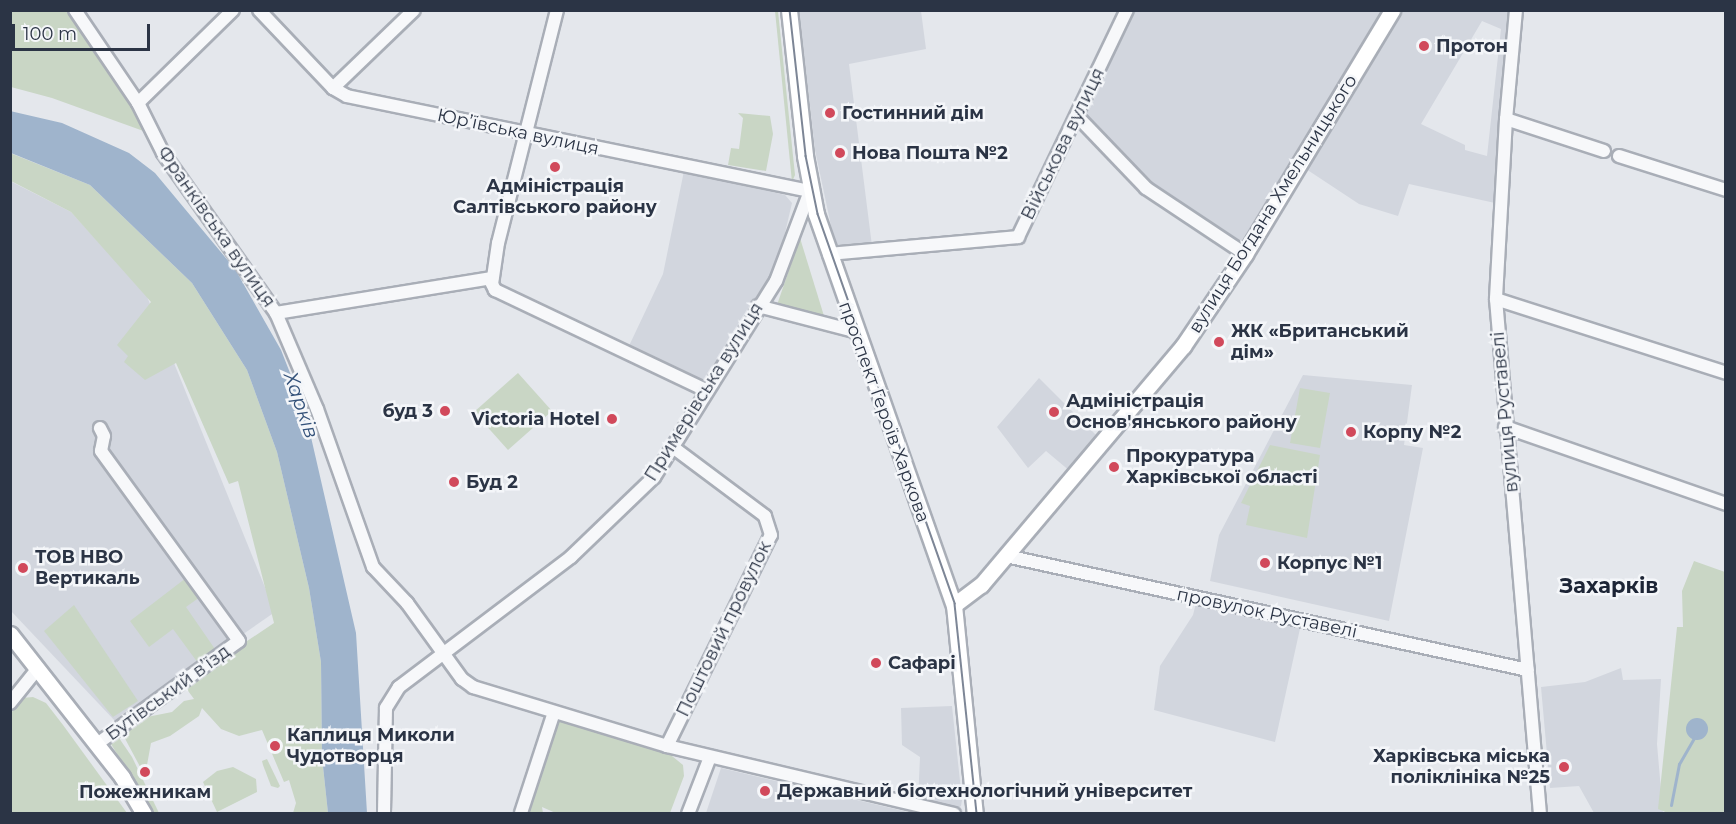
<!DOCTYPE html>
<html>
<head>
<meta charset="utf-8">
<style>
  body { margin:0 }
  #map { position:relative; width:1736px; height:824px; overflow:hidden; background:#e4e7ec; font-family:Montserrat,sans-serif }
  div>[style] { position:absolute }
  .built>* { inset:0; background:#d2d6de }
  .green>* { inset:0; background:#c9d6c5 }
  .water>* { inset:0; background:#9fb4cc }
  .round { border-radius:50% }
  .stream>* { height:3px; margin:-1.5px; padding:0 1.5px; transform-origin:1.5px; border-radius:1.5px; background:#9fb4cc }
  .roads { filter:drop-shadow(2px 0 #a9aeb7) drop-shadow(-2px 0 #a9aeb7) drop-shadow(0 2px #a9aeb7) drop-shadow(0 -2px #a9aeb7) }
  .minor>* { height:12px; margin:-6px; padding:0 6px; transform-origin:6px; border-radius:6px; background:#f7f8fa }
  .major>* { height:15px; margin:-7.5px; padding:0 7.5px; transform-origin:7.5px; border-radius:7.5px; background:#fff }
  .tram>* { height:1.5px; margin:-0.75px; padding:0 0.75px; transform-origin:0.75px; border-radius:0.75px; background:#7d8696 }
  .dots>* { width:16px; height:16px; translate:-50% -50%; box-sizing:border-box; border:3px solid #f4f6f9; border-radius:50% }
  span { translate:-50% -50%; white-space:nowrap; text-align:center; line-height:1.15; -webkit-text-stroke:5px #f4f6f9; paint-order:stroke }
  .poi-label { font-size:18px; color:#2b3445; font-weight:700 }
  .left { translate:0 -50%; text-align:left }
  .right { translate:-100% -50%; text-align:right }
  .street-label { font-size:18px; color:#2b3445 }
  .water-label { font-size:20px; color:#34527a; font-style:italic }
  .quarter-label { font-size:21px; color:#1d2536; font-weight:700 }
  .frame { position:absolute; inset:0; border:12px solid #2b3445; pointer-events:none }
  .scale { position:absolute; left:12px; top:24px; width:138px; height:27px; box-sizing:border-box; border:3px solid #2b3445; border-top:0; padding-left:8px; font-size:18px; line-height:21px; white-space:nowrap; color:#2b3445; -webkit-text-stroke:4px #f4f6f9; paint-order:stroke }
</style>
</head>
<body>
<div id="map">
  <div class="built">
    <div style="clip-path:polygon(799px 11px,921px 11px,926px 49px,849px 64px,872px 246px,838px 248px,834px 240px,815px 150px)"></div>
    <div style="clip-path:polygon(1131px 11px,1386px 11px,1239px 246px,1146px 185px,1081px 115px)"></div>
    <div style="clip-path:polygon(evenodd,1401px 11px,1512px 11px,1495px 203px,1409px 184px,1398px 216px,1359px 204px,1306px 169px,1401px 11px,1482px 21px,1501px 29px,1487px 156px,1465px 150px,1465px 145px,1421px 124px,1482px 21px)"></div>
    <div style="clip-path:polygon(684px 171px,785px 195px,792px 203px,778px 263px,706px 381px,628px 348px,663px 274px)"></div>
    <div style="clip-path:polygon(10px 181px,71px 212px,146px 294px,275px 612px,116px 722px,11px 611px)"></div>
    <div style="clip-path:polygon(1303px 375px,1412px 385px,1404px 445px,1423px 448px,1389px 621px,1210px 581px,1219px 535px)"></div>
    <div style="clip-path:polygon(1039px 378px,1100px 439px,1071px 472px,1046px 451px,1028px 468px,997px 427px)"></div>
    <div style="clip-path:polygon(1196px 603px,1301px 624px,1275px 742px,1154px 710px,1160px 666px,1193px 615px)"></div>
    <div style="clip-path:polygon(1621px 668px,1623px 680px,1661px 679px,1657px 744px,1663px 813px,1594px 813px,1579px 786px,1550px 788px,1541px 687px,1585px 682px)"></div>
    <div style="clip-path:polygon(952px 706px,962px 800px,961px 806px,953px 809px,918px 801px,920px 757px,902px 745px,901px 708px)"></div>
    <div style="clip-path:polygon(721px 768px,912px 813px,706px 813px)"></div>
  </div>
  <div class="green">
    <div style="clip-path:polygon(10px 11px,69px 11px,149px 133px,52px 98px,11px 87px)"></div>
    <div style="clip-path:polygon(775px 11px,778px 11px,795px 175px,792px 182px)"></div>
    <div style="clip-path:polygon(738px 113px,770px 116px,773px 134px,766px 171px,728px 165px,731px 148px,739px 149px,743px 118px)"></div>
    <div style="clip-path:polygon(10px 153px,90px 185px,192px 283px,247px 370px,277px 452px,309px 588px,321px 662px,322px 757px,328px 813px,293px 813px,296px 803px,289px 780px,284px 782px,262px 730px,239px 736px,221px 729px,202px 708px,199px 716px,170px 736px,151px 743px,145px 776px,122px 733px,141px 714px,147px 717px,172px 712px,184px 701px,194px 699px,183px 684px,274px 623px,238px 481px,229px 484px,176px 363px,145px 380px,124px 362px,128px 356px,117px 345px,151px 302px,71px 212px,11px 181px)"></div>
    <div style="clip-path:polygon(800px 238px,824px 316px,777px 305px)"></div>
    <div style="clip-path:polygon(518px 373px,552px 411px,508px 450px,474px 412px)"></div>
    <div style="clip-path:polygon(1300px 388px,1330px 393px,1320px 448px,1290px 443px)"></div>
    <div style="clip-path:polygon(1270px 445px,1320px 455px,1307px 538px,1246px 525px,1250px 506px,1241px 503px)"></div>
    <div style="clip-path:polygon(1694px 561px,1725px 572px,1725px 813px,1668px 813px,1658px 809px,1677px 627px,1683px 627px,1682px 591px)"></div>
    <div style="clip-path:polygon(186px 578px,200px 597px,186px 607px,217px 652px,198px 663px,173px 629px,149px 647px,130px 621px)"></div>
    <div style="clip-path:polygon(74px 605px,138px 701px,113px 717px,44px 631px)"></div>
    <div style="clip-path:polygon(33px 697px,46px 703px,63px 725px,127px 813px,11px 813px,11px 713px,22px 698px)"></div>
    <div style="clip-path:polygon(558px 721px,629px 739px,641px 746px,644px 744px,674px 750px,672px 756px,683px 765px,684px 776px,670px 813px,558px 814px,542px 807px,543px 813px,524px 814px)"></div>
    <div style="clip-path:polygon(117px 735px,132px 757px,159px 813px,153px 813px,111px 744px)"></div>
    <div style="clip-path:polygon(267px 759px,280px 786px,278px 788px,271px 786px,263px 765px,262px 761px)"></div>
    <div style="clip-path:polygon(233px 767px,256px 779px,257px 792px,217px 812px,203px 782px,217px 771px)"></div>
  </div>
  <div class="water">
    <div style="clip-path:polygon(10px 111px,62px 123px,129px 153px,155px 173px,235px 269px,281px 350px,305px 411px,356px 633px,367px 813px,328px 813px,322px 757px,321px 662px,309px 588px,277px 452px,247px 370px,192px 283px,90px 185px,11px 153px)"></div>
    <div class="round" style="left:1686px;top:718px;width:22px;height:22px"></div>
  </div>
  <div class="stream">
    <div style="left:1671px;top:805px;width:42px;rotate:-79deg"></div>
    <div style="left:1679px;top:764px;width:34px;rotate:-60deg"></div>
  </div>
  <div class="roads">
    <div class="minor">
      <div style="left:75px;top:10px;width:112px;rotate:55.9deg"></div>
      <div style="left:138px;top:103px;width:56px;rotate:63.4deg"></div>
      <div style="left:163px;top:153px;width:196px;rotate:54.8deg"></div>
      <div style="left:276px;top:313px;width:104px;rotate:66.9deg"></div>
      <div style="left:317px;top:409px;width:168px;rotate:70.5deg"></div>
      <div style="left:373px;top:567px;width:50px;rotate:46.6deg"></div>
      <div style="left:407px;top:603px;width:94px;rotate:54.1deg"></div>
      <div style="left:462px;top:679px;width:14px;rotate:36deg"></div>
      <div style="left:473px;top:687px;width:203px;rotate:16.9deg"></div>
      <div style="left:667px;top:746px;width:295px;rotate:13.3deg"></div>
      <div style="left:259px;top:10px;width:108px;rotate:46.5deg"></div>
      <div style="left:333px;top:88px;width:16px;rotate:30deg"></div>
      <div style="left:347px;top:96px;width:473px;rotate:11.6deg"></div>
      <div style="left:810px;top:191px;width:96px;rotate:110.7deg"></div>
      <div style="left:776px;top:281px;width:231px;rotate:121.9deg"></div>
      <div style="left:654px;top:477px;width:115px;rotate:136.1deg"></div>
      <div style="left:571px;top:557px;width:216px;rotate:142.9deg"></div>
      <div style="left:399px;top:687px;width:25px;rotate:122deg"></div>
      <div style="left:386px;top:708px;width:106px;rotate:91.1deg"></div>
      <div style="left:557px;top:10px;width:240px;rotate:104.2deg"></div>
      <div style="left:498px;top:243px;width:41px;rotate:98.3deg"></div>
      <div style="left:492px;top:284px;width:7px;rotate:63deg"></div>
      <div style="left:495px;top:290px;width:233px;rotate:25.4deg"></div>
      <div style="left:1516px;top:10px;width:109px;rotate:95.2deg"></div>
      <div style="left:1506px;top:119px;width:180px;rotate:93.2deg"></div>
      <div style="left:1496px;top:299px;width:517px;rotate:85.12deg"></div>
      <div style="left:333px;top:88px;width:112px;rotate:-43.9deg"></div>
      <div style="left:138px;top:103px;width:133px;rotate:-44.4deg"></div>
      <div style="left:1077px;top:116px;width:100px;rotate:46.2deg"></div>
      <div style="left:1146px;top:188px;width:119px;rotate:33.7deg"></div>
      <div style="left:1506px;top:119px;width:103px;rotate:18.1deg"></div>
      <div style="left:1619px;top:156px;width:112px;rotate:17.6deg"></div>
      <div style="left:829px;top:254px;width:190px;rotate:-5.1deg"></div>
      <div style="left:1018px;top:237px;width:252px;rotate:-64.4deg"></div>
      <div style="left:1496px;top:299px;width:242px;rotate:17.8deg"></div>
      <div style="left:758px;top:306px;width:99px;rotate:14.6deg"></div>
      <div style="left:276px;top:313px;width:219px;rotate:-9.2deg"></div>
      <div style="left:1505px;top:427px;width:234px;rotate:19.2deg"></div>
      <div style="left:1006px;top:556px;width:534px;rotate:12.32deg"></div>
      <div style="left:10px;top:703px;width:45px;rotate:-51.3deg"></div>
      <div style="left:97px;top:744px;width:175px;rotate:-36deg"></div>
      <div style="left:239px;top:641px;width:235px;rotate:-126deg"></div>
      <div style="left:101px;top:451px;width:15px;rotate:-79deg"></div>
      <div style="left:104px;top:436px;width:9px;rotate:-117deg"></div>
      <div style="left:667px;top:746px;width:235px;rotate:-63.8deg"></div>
      <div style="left:771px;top:535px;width:20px;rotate:-108deg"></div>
      <div style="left:765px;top:516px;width:114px;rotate:-143.2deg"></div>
      <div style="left:521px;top:813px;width:106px;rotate:-71.9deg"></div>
      <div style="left:688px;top:814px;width:61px;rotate:-68.9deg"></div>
    </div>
    <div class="major">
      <div style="left:789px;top:10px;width:147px;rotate:83.7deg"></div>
      <div style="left:805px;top:156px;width:59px;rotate:79.3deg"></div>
      <div style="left:816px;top:214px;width:415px;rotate:70.6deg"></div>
      <div style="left:954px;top:605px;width:210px;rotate:84.3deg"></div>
      <div style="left:954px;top:605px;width:34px;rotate:-37deg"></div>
      <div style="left:981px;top:585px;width:313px;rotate:-49.8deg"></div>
      <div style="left:1183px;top:346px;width:111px;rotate:-56deg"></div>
      <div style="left:1245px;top:254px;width:285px;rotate:-58.9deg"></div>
      <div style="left:10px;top:634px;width:182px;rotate:51.9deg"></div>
      <div style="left:122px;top:777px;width:43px;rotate:59.3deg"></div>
    </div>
  </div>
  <div class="tram">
    <div style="left:790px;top:10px;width:147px;rotate:83.7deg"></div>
    <div style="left:806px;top:156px;width:59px;rotate:78.3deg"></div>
    <div style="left:818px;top:214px;width:413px;rotate:70.6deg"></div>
    <div style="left:955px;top:604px;width:211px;rotate:84deg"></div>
  </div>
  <div class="dots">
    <div style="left:1424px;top:46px;background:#d1495b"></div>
    <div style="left:830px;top:113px;background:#d1495b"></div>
    <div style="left:840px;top:153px;background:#d1495b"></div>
    <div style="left:555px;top:167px;background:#d1495b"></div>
    <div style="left:1219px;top:342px;background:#d1495b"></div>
    <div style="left:445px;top:411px;background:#d1495b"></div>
    <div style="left:1054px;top:412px;background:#d1495b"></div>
    <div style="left:612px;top:419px;background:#d1495b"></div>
    <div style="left:1351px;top:432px;background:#d1495b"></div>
    <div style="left:1114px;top:467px;background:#d1495b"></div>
    <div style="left:454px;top:482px;background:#d1495b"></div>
    <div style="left:1265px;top:563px;background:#d1495b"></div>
    <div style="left:23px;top:568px;background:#d1495b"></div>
    <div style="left:876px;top:663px;background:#d1495b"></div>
    <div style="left:275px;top:746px;background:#d1495b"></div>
    <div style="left:1564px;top:767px;background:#d1495b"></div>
    <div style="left:145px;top:772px;background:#d1495b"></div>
    <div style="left:765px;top:791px;background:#d1495b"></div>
  </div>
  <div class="poi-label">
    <span class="left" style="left:1436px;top:46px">Протон</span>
    <span class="left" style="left:842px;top:113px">Гостинний дім</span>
    <span class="left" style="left:852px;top:153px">Нова Пошта №2</span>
    <span style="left:555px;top:197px">Адміністрація<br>Салтівського району</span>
    <span class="left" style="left:1231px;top:342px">ЖК «Британський<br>дім»</span>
    <span class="left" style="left:1066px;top:412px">Адміністрація<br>Основ'янського району</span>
    <span class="right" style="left:433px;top:411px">буд 3</span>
    <span class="right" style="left:600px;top:419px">Victoria Hotel</span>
    <span class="left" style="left:1363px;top:432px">Корпу №2</span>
    <span class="left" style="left:1126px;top:467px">Прокуратура<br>Харківської області</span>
    <span class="left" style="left:466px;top:482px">Буд 2</span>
    <span class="left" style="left:35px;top:568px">ТОВ НВО<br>Вертикаль</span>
    <span class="left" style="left:1277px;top:563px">Корпус №1</span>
    <span class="left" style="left:888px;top:663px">Сафарі</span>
    <span class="left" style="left:287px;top:746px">Каплиця Миколи<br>Чудотворця</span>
    <span class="right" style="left:1550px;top:767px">Харківська міська<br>поліклініка №25</span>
    <span class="left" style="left:777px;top:791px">Державний біотехнологічний університет</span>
    <span style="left:145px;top:792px">Пожежникам</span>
  </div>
  <div class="street-label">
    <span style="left:518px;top:132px;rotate:12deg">Юр’ївська вулиця</span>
    <span style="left:1063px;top:144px;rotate:-64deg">Військова вулиця</span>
    <span style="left:1273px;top:204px;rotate:-58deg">вулиця Богдана Хмельницького</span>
    <span style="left:216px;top:227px;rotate:55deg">Франківська вулиця</span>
    <span style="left:704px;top:392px;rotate:-58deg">Примерівська вулиця</span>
    <span style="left:884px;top:412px;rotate:70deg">проспект Героїв Харкова</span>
    <span style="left:1505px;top:412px;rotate:-95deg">вулиця Руставелі</span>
    <span style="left:1267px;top:613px;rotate:12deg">провулок Руставелі</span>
    <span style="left:724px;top:629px;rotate:-64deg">Поштовий провулок</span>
    <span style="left:168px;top:693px;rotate:-36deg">Бутівський в’їзд</span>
  </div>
  <div class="water-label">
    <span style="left:301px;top:405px;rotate:71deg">Харків</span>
  </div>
  <div class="quarter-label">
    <span style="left:1609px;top:586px">Захарків</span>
  </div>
  <div class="frame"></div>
  <div class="scale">100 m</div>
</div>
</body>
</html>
